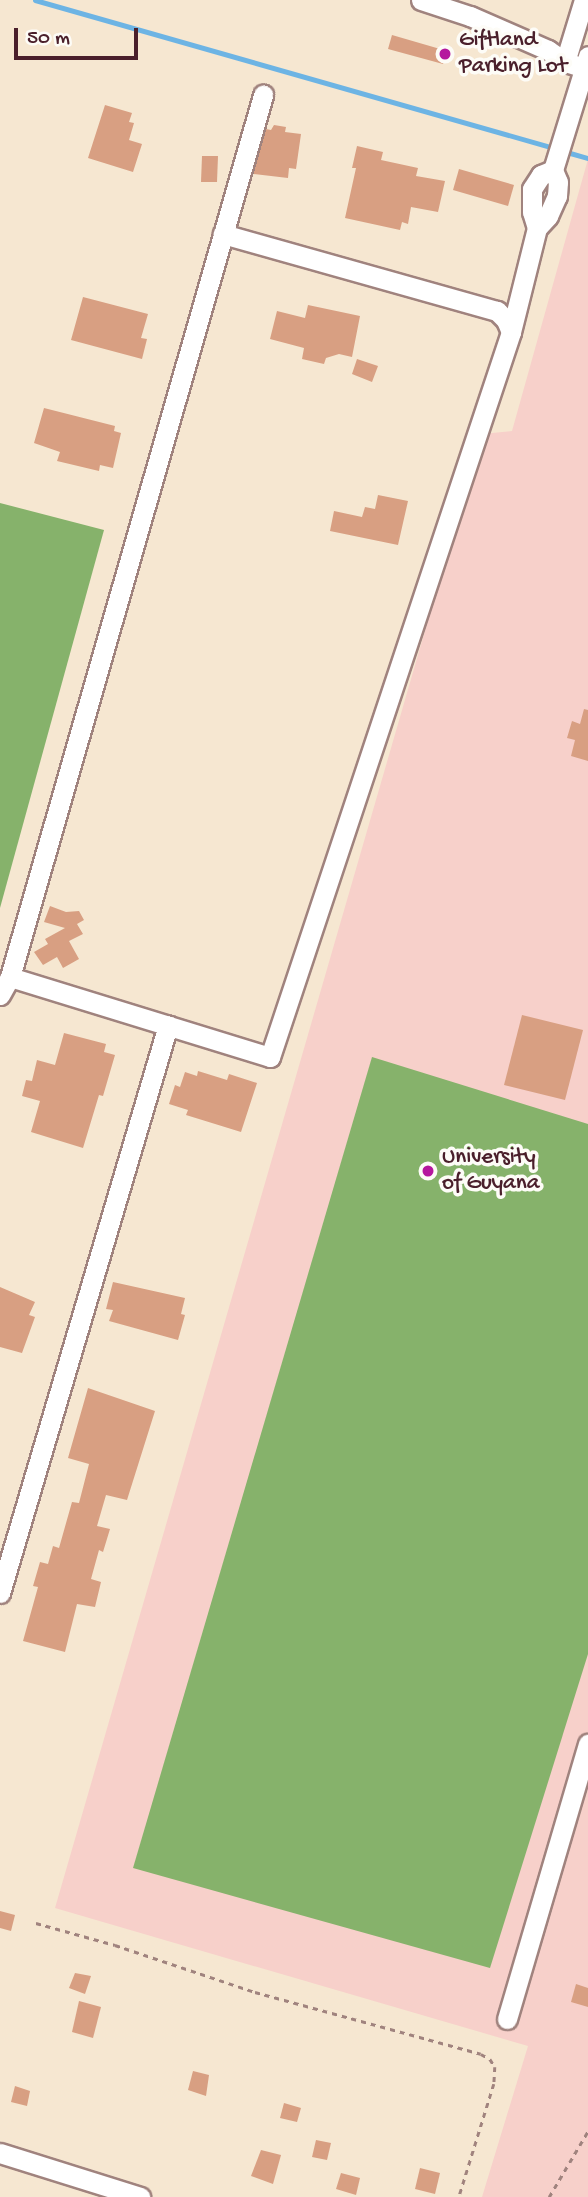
<!DOCTYPE html>
<html>
<head>
<meta charset="utf-8">
<style>
  body { margin:0 }
  #map { position:relative; width:588px; height:2197px; overflow:hidden; background:#f6e7d1; font-family:"Gochi Hand",sans-serif }
  div>[style] { position:absolute }
  .built>* { inset:0; background:#f7d0ca }
  .forest>* { inset:0; background:#86b26b }
  .stream>* { height:5px; margin:-2.5px; padding:0 2.5px; transform-origin:2.5px; border-radius:2.5px; background:#6db4e4 }
  .building>* { inset:0; background:#d89f82 }
  .path>* { height:2.5px; margin-top:-1.25px; transform-origin:0; background:repeating-linear-gradient(90deg,#a0837e 0 5px,transparent 0 10px) }
  .roads { filter:drop-shadow(2px 0 #a0837e) drop-shadow(-2px 0 #a0837e) drop-shadow(0 2px #a0837e) drop-shadow(0 -2px #a0837e) }
  .minor>* { height:19px; margin:-9.5px; padding:0 9.5px; transform-origin:9.5px; border-radius:9.5px; background:#fff }
  .dots>* { width:19px; height:19px; translate:-50% -50%; box-sizing:border-box; border:4px solid #fdfcf7; border-radius:50% }
  span { translate:-50% -50%; white-space:nowrap; text-align:center; line-height:1.15; -webkit-text-stroke:7px #fdfcf7; paint-order:stroke }
  .poi-label { font-size:23px; color:#4a1f2b }
  .left { translate:0 -50%; text-align:left }
  .scale { position:absolute; left:14px; top:28px; width:124px; height:32px; box-sizing:border-box; border:4px solid #4a1f2b; border-top:0; padding-left:9px; font-size:21px; line-height:24px; white-space:nowrap; color:#4a1f2b; -webkit-text-stroke:5px #fdfcf7; paint-order:stroke }
</style>
</head>
<body>
<div id="map">
  <div class="built">
    <div style="clip-path:polygon(588px 159px,588px 2197px,482px 2197px,528px 2046px,55px 1908px,482px 434px,512px 431px)"></div>
  </div>
  <div class="forest">
    <div style="clip-path:polygon(0 503px,104px 530px,0 908px)"></div>
    <div style="clip-path:polygon(372px 1057px,588px 1124px,588px 1654px,490px 1968px,133px 1868px)"></div>
  </div>
  <div class="stream">
    <div style="left:35px;top:0;width:540px;rotate:15.92deg"></div>
    <div style="left:563px;top:151px;width:26px;rotate:16deg"></div>
  </div>
  <div class="building">
    <div style="clip-path:polygon(392px 35px,447px 51px,443px 64px,388px 49px)"></div>
    <div style="clip-path:polygon(105px 105px,132px 113px,129px 122px,134px 123px,129px 140px,142px 144px,133px 172px,88px 158px)"></div>
    <div style="clip-path:polygon(274px 125px,286px 127px,285px 132px,301px 134px,296px 169px,289px 168px,288px 178px,253px 174px,266px 129px,271px 130px)"></div>
    <div style="clip-path:polygon(357px 146px,383px 152px,381px 160px,418px 168px,416px 176px,445px 181px,438px 212px,411px 207px,408px 224px,402px 222px,400px 230px,345px 218px,356px 168px,352px 168px)"></div>
    <div style="clip-path:polygon(202px 156px,218px 156px,217px 182px,201px 182px)"></div>
    <div style="clip-path:polygon(459px 169px,514px 185px,508px 206px,453px 190px)"></div>
    <div style="clip-path:polygon(83px 297px,148px 314px,141px 338px,147px 339px,142px 359px,71px 340px)"></div>
    <div style="clip-path:polygon(308px 305px,360px 316px,352px 357px,339px 354px,326px 358px,324px 364px,302px 359px,304px 348px,270px 339px,277px 311px,305px 318px)"></div>
    <div style="clip-path:polygon(357px 359px,378px 366px,372px 382px,352px 374px)"></div>
    <div style="clip-path:polygon(44px 408px,115px 426px,114px 431px,121px 433px,113px 468px,100px 465px,99px 471px,57px 461px,60px 452px,34px 443px)"></div>
    <div style="clip-path:polygon(378px 495px,408px 501px,398px 545px,330px 531px,334px 511px,362px 517px,365px 507px,375px 509px)"></div>
    <div style="clip-path:polygon(584px 709px,588px 710px,588px 761px,571px 756px,575px 740px,567px 738px,572px 721px,580px 724px)"></div>
    <div style="clip-path:polygon(50px 906px,66px 912px,79px 911px,84px 920px,77px 924px,83px 934px,69px 941px,79px 959px,63px 968px,57px 957px,43px 965px,34px 952px,48px 944px,45px 939px,65px 928px,44px 922px)"></div>
    <div style="clip-path:polygon(522px 1015px,583px 1030px,565px 1100px,504px 1085px)"></div>
    <div style="clip-path:polygon(64px 1033px,106px 1044px,104px 1052px,115px 1055px,103px 1096px,99px 1095px,83px 1148px,31px 1132px,40px 1101px,22px 1096px,26px 1080px,32px 1081px,37px 1060px,55px 1065px)"></div>
    <div style="clip-path:polygon(198px 1071px,227px 1080px,229px 1074px,257px 1083px,241px 1132px,186px 1115px,188px 1110px,169px 1104px,175px 1085px,180px 1087px,185px 1072px,197px 1076px)"></div>
    <div style="clip-path:polygon(113px 1282px,185px 1298px,181px 1314px,185px 1315px,178px 1340px,109px 1321px,113px 1310px,106px 1309px)"></div>
    <div style="clip-path:polygon(0 1287px,35px 1302px,29px 1315px,35px 1317px,22px 1353px,0 1347px)"></div>
    <div style="clip-path:polygon(88px 1388px,155px 1411px,127px 1500px,106px 1495px,97px 1526px,110px 1529px,103px 1552px,99px 1550px,91px 1579px,101px 1582px,95px 1607px,77px 1604px,65px 1652px,23px 1641px,38px 1587px,33px 1586px,40px 1562px,48px 1564px,53px 1546px,59px 1548px,72px 1502px,79px 1503px,89px 1464px,68px 1458px)"></div>
    <div style="clip-path:polygon(0 1911px,15px 1915px,11px 1931px,0 1928px)"></div>
    <div style="clip-path:polygon(75px 1973px,91px 1976px,85px 1994px,69px 1988px)"></div>
    <div style="clip-path:polygon(576px 1984px,588px 1988px,588px 2007px,571px 2002px)"></div>
    <div style="clip-path:polygon(79px 2001px,101px 2007px,93px 2038px,72px 2032px)"></div>
    <div style="clip-path:polygon(193px 2071px,209px 2075px,206px 2096px,188px 2090px)"></div>
    <div style="clip-path:polygon(15px 2086px,30px 2091px,27px 2106px,11px 2102px)"></div>
    <div style="clip-path:polygon(284px 2103px,301px 2108px,297px 2122px,280px 2118px)"></div>
    <div style="clip-path:polygon(316px 2140px,331px 2143px,327px 2160px,312px 2157px)"></div>
    <div style="clip-path:polygon(261px 2150px,281px 2155px,273px 2184px,251px 2176px)"></div>
    <div style="clip-path:polygon(420px 2168px,440px 2173px,435px 2194px,415px 2189px)"></div>
    <div style="clip-path:polygon(341px 2173px,360px 2178px,356px 2195px,336px 2189px)"></div>
  </div>
  <div class="path">
    <div style="left:36px;top:1923px;width:82px;rotate:15.6deg"></div>
    <div style="left:115px;top:1945px;width:148px;rotate:18.6deg"></div>
    <div style="left:255px;top:1992px;width:234px;rotate:15.3deg"></div>
    <div style="left:481px;top:2054px;width:10px;rotate:29deg"></div>
    <div style="left:490px;top:2059px;width:9px;rotate:58deg"></div>
    <div style="left:495px;top:2067px;width:17px;rotate:93deg"></div>
    <div style="left:494px;top:2084px;width:118px;rotate:107.2deg"></div>
    <div style="left:549px;top:2197px;width:77px;rotate:-59.4deg"></div>
  </div>
  <div class="roads">
    <div class="minor">
      <div style="left:421px;top:0;width:52px;rotate:18.1deg"></div>
      <div style="left:470px;top:16px;width:85px;rotate:23.6deg"></div>
      <div style="left:548px;top:50px;width:21px;rotate:35deg"></div>
      <div style="left:565px;top:62px;width:24px;rotate:17deg"></div>
      <div style="left:565px;top:62px;width:65px;rotate:-73deg"></div>
      <div style="left:537px;top:228px;width:17px;rotate:-107deg"></div>
      <div style="left:532px;top:212px;width:23px;rotate:-90deg"></div>
      <div style="left:532px;top:189px;width:17px;rotate:-57deg"></div>
      <div style="left:541px;top:175px;width:13px;rotate:-23deg"></div>
      <div style="left:511px;top:332px;width:107px;rotate:-76deg"></div>
      <div style="left:537px;top:228px;width:16px;rotate:-47deg"></div>
      <div style="left:548px;top:216px;width:22px;rotate:-66deg"></div>
      <div style="left:557px;top:196px;width:14px;rotate:-86deg"></div>
      <div style="left:558px;top:182px;width:13px;rotate:-113deg"></div>
      <div style="left:553px;top:170px;width:119px;rotate:-72.9deg"></div>
      <div style="left:10px;top:977px;width:272px;rotate:17.1deg"></div>
      <div style="left:270px;top:1057px;width:764px;rotate:-71.61deg"></div>
      <div style="left:511px;top:332px;width:13px;rotate:-113deg"></div>
      <div style="left:506px;top:320px;width:13px;rotate:-135deg"></div>
      <div style="left:497px;top:311px;width:285px;rotate:-164.3deg"></div>
      <div style="left:0;top:995px;width:21px;rotate:-61deg"></div>
      <div style="left:10px;top:977px;width:918px;rotate:-73.99deg"></div>
      <div style="left:0;top:1593px;width:592px;rotate:-73.52deg"></div>
      <div style="left:507px;top:2019px;width:287px;rotate:-73.6deg"></div>
      <div style="left:0;top:2153px;width:147px;rotate:17.4deg"></div>
    </div>
  </div>
  <div class="dots">
    <div style="left:445px;top:54px;background:#b5179e"></div>
    <div style="left:428px;top:1171px;background:#b5179e"></div>
  </div>
  <div class="poi-label">
    <span class="left" style="left:459px;top:54px">Giftland<br>Parking Lot</span>
    <span class="left" style="left:442px;top:1171px">University<br>of Guyana</span>
  </div>
  <div class="scale">50 m</div>
</div>
</body>
</html>
